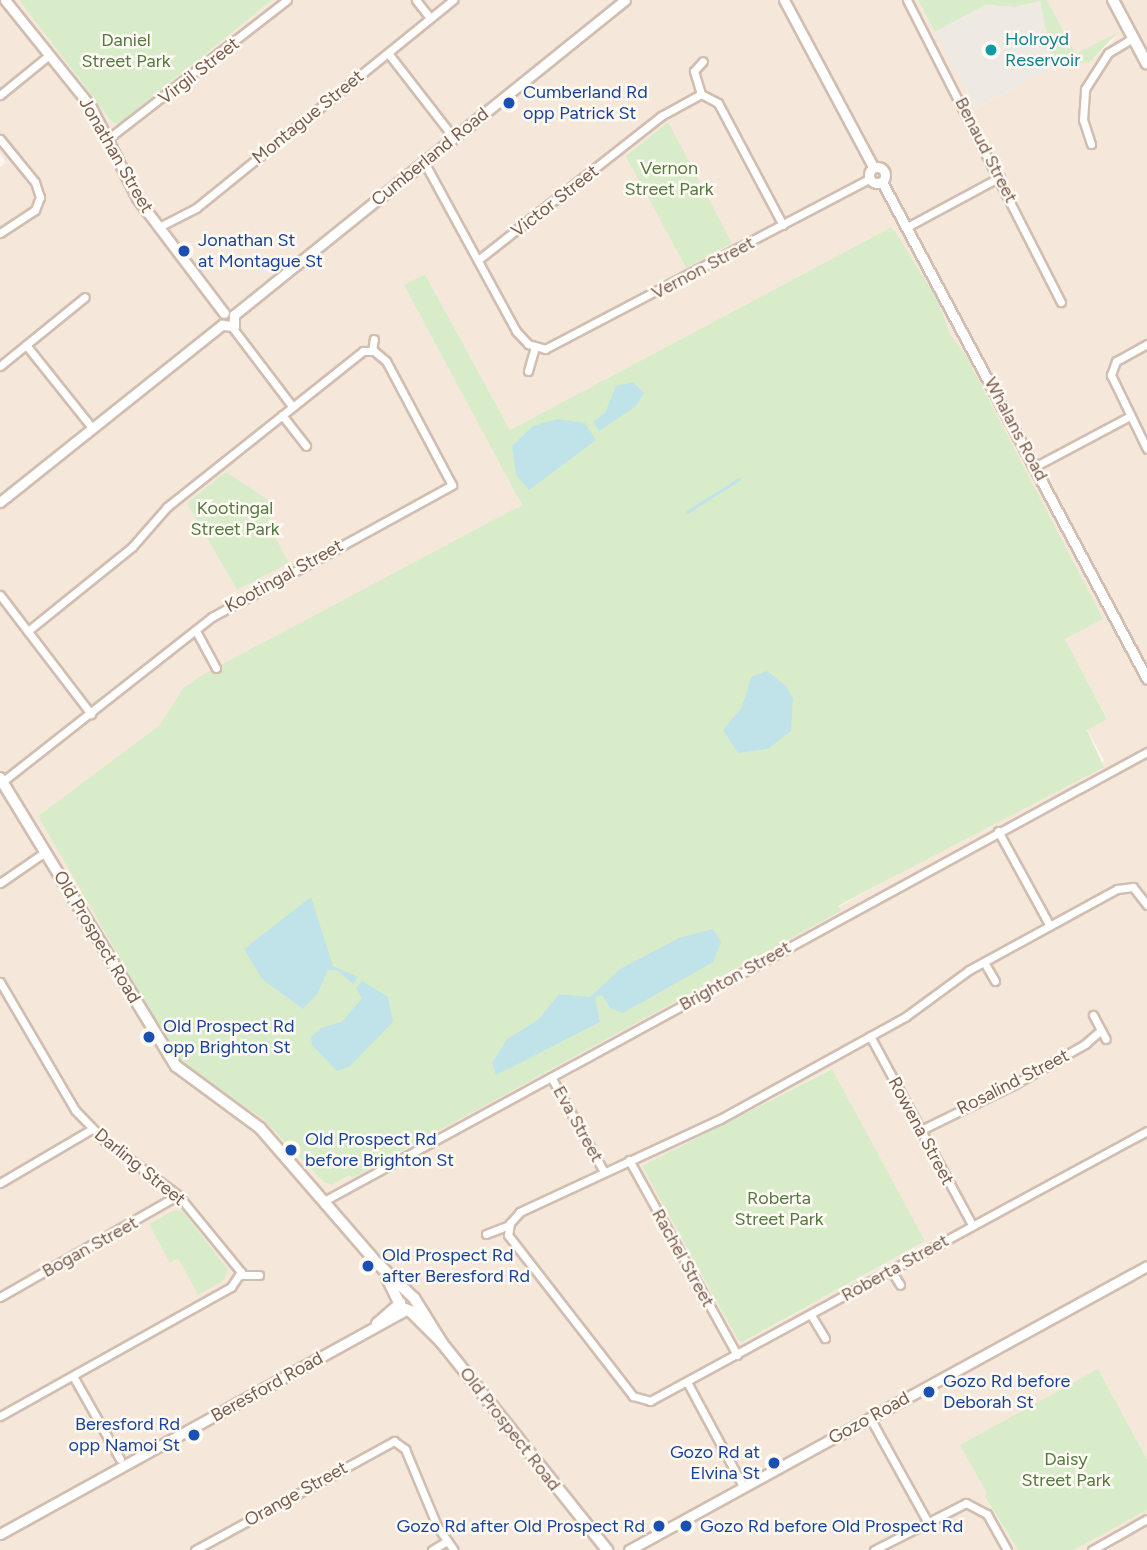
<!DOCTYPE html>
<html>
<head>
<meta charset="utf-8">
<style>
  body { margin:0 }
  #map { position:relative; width:1147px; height:1550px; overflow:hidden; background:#fdf6ec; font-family:Figtree,sans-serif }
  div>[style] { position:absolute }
  .residential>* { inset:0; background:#f5e8da }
  .industrial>* { inset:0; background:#efe9e4 }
  .green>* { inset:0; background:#d8ecc9 }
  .water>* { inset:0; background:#bfe3e8 }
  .stream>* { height:2.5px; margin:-1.25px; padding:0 1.25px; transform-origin:1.25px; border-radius:1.25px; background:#bfe3e8 }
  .roads { filter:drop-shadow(2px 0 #d1beb0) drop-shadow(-2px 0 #d1beb0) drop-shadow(0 2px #d1beb0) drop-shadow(0 -2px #d1beb0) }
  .minor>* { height:7px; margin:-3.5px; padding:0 3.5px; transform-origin:3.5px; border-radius:3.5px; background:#fff }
  .tertiary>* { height:9px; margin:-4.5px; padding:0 4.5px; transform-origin:4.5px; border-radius:4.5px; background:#fff }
  .tertiary>.ring { margin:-4.5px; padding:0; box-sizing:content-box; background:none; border:9px solid #fff; border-radius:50% }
  .secondary>* { height:10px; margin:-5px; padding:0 5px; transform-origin:5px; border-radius:5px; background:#fff }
  .dots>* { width:19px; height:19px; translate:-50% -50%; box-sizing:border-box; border:4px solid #fffaf3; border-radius:50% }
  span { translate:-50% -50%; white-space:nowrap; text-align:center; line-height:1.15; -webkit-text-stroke:5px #fffaf3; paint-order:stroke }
  .culture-label { font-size:18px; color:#0d838f }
  .left { translate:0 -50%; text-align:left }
  .park-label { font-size:18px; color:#537a41 }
  .street-label { font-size:18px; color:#7a5c4d }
  .transit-label { font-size:18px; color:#164399 }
  .right { translate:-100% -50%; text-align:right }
</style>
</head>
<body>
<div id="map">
  <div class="residential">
    <div style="clip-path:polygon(evenodd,0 0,19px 0,112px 122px,119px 124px,272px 0,918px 0,976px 108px,1053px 67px,1089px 62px,1117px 37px,1076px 54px,1047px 0,1147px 0,1147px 1459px,1098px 1369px,985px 1498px,1018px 1550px,0 1550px,0 167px,6px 162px,0 154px,0 0,893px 227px,1064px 639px,1107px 718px,1087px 729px,1104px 761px,332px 1185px,325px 1183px,253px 1103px,38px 816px,162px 724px,187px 685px,522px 505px,405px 285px,425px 274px,510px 430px,893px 227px,0 0,187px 502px,288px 563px,237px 590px,187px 502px,0 0,831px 1069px,925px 1241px,744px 1342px,642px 1166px,831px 1069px,0 0,182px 1211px,198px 1295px,178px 1259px,170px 1263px,182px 1211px)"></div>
    <div style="clip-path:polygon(1147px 1510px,1147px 1550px,1074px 1550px)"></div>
  </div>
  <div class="industrial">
    <div style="clip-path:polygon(1040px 1px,1053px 67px,976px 108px,935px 32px,985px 5px,1015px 7px)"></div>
  </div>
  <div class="green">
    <div style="clip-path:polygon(19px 0,272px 0,119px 124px,112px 122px)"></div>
    <div style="clip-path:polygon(918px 0,1047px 0,1076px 54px,1118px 32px,1090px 62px,1053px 67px,1040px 1px,1015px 7px,985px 5px,935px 32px)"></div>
    <div style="clip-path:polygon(668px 122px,732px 243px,686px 268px,626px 156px)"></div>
    <div style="clip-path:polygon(892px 227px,936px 297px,951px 336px,965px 354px,1103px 619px,1065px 639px,1107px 719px,1087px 730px,1104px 767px,849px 900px,838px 906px,841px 911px,352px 1178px,350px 1175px,332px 1185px,325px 1183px,262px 1118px,180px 1062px,38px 816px,160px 725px,183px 688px,202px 675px,522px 505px,404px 285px,425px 274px,510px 430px)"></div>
    <div style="clip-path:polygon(226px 472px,274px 504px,268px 524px,289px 563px,237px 590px,187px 503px)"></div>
    <div style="clip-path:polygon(832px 1069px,925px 1241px,743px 1342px,738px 1340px,642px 1166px)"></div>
    <div style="clip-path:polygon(175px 1210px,182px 1211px,228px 1269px,224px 1280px,198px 1295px,178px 1259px,170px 1263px,149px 1224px)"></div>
    <div style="clip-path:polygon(1098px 1369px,1147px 1459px,1147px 1510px,1074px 1550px,1018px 1550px,985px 1497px,987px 1493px,960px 1445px)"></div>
  </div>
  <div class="water">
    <div style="clip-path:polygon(633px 382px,644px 393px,635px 407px,599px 431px,593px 422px,605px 413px,616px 386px)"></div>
    <div style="clip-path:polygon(557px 419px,585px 423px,596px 440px,529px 490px,516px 475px,512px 446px,533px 426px)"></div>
    <div style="clip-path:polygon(767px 671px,786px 686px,793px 698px,791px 731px,768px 749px,738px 753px,723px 730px,742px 707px,751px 677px)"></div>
    <div style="clip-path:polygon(311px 897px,333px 966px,358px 977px,353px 984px,337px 970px,328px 970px,317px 994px,303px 1009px,262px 979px,244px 949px)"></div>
    <div style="clip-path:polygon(713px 929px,721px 942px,713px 962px,623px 1013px,610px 1008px,602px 995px,595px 998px,600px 1022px,496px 1075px,492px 1063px,507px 1039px,539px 1019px,559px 994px,590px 997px,620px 969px,679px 938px)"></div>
    <div style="clip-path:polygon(362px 981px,388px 997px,393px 1022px,349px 1067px,337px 1071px,312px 1045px,311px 1037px,321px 1028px,342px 1022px,362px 998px,356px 988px)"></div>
  </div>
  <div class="stream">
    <div style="left:687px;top:512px;width:62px;rotate:-32.4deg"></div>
  </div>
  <div class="roads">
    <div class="minor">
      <div style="left:416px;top:0;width:23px;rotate:52deg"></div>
      <div style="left:907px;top:0;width:339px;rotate:63deg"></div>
      <div style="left:388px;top:53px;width:108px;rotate:52.2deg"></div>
      <div style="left:701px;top:94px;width:24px;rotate:-107deg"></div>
      <div style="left:694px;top:71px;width:13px;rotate:-48deg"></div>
      <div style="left:0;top:95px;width:63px;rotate:-39.2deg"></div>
      <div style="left:109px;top:138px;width:225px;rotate:-37.8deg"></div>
      <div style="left:0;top:139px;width:55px;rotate:50.9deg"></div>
      <div style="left:35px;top:182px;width:16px;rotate:72deg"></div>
      <div style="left:40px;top:197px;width:14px;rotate:111deg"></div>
      <div style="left:35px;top:210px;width:42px;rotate:146.7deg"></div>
      <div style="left:1091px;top:144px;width:25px;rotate:-108deg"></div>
      <div style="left:1083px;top:120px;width:31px;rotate:-86deg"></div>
      <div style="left:1085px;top:89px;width:43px;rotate:-57.4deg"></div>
      <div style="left:1108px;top:53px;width:29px;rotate:-31deg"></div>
      <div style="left:424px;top:162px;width:192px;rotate:61.4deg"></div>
      <div style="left:516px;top:331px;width:18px;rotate:47deg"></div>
      <div style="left:528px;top:344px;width:18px;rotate:16deg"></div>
      <div style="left:545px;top:349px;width:366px;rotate:-27.7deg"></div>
      <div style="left:159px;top:227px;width:42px;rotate:-27.2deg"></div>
      <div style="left:196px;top:208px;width:331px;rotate:-39deg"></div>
      <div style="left:907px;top:227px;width:106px;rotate:-28.3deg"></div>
      <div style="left:478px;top:260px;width:233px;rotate:-38.2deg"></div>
      <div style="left:661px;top:116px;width:46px;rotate:-28.8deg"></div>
      <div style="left:701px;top:94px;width:19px;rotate:28deg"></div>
      <div style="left:718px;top:103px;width:138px;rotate:62deg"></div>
      <div style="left:232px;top:327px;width:99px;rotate:52.8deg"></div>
      <div style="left:1147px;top:344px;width:35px;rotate:151deg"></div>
      <div style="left:1116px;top:361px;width:15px;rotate:110deg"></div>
      <div style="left:1111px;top:375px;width:82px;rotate:64.1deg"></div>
      <div style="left:26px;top:345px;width:107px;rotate:51.4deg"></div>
      <div style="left:372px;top:351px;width:12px;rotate:-81deg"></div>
      <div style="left:0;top:366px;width:109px;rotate:-39.1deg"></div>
      <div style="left:528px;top:371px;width:25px;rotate:-74deg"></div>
      <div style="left:282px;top:415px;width:39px;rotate:52deg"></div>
      <div style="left:1036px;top:466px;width:106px;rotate:-28deg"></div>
      <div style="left:0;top:595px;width:150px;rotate:52.6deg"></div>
      <div style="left:196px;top:631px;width:42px;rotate:61.6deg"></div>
      <div style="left:2px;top:782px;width:267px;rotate:-38.2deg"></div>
      <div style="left:212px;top:617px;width:274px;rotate:-28.8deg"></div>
      <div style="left:452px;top:485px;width:140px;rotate:-118deg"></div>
      <div style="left:386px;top:361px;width:16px;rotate:-140deg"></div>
      <div style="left:374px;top:351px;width:11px;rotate:180deg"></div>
      <div style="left:363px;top:351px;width:251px;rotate:141.5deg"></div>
      <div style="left:167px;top:507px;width:53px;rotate:131.2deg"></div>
      <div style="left:132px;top:547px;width:134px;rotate:141.1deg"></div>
      <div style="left:998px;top:831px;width:108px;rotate:61.3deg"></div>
      <div style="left:0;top:883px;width:55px;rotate:-34.6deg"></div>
      <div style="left:1147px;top:905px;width:23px;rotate:-128deg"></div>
      <div style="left:1133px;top:887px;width:16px;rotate:173deg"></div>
      <div style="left:1117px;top:889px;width:169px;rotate:151.3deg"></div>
      <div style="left:969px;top:970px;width:79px;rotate:143.7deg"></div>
      <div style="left:905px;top:1017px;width:211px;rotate:151.1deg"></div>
      <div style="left:720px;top:1119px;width:221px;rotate:155.1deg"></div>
      <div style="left:520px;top:1212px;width:15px;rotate:132deg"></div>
      <div style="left:510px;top:1223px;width:12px;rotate:99deg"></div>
      <div style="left:508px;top:1235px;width:204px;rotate:52.2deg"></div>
      <div style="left:633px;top:1396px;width:18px;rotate:16deg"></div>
      <div style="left:650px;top:1401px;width:566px;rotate:-28.51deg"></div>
      <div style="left:984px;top:962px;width:22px;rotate:60deg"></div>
      <div style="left:0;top:982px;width:148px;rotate:59.6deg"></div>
      <div style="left:75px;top:1110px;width:43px;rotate:45.9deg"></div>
      <div style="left:105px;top:1141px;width:91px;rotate:36.5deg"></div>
      <div style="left:178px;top:1195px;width:99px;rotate:50.7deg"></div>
      <div style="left:241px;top:1272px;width:18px;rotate:124deg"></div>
      <div style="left:231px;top:1287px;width:265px;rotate:150.8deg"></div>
      <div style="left:1093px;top:1015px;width:27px;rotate:62deg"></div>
      <div style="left:870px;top:1036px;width:215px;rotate:61.6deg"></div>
      <div style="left:551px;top:1077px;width:109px;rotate:60.8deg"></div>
      <div style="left:921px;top:1130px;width:105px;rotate:-26.1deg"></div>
      <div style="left:1015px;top:1084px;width:81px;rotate:-29.7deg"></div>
      <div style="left:1085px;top:1044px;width:21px;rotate:-41deg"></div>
      <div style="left:629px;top:1160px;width:223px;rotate:61deg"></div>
      <div style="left:0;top:1183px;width:107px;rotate:-30.4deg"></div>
      <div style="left:324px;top:1201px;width:938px;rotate:-28.62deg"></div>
      <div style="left:486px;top:1234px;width:25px;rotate:-21deg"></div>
      <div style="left:892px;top:1272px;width:15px;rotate:58deg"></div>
      <div style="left:241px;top:1275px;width:18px"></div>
      <div style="left:0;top:1297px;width:205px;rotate:-29.8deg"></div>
      <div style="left:811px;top:1315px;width:27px;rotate:59deg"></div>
      <div style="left:73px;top:1376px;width:95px;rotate:60.5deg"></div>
      <div style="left:687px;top:1382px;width:118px;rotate:61.7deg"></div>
      <div style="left:870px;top:1418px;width:118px;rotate:61deg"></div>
      <div style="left:195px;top:1550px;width:227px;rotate:-28.7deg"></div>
      <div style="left:394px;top:1441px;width:14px;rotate:36deg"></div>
      <div style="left:405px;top:1449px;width:83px;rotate:67.4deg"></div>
      <div style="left:437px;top:1526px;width:29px;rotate:55deg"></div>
      <div style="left:432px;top:1550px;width:17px;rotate:-31deg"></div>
      <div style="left:874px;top:1550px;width:103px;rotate:-27.1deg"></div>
      <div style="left:966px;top:1503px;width:24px;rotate:28deg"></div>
      <div style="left:987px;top:1514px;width:41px;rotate:60.9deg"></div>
      <div style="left:1092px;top:1550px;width:63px;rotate:-29.4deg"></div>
    </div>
    <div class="tertiary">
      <div style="left:5px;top:0;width:137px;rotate:51.2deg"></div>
      <div style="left:91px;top:107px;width:102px;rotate:63.2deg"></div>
      <div style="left:137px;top:198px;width:144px;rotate:52.9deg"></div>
      <div style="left:784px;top:0;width:189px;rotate:61.9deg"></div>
      <div class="ring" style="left:869px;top:167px;width:7px;height:7px"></div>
      <div style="left:882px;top:182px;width:563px;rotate:61.93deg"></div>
      <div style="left:234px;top:315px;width:502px;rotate:-38.86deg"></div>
      <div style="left:222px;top:325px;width:12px;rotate:5deg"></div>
      <div style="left:234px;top:326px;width:11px;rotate:-90deg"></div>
      <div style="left:0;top:502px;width:284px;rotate:-38.6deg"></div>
      <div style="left:376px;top:1323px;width:32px;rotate:-41deg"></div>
      <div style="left:0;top:1534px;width:463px;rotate:-28.9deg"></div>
      <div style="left:629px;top:1550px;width:591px;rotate:-28.73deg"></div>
    </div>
    <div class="secondary">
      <div style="left:1113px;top:0;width:72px;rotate:62deg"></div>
      <div style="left:0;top:778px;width:338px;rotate:58.6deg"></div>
      <div style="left:176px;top:1066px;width:104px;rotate:36.4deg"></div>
      <div style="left:260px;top:1128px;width:179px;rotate:49.1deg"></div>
      <div style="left:377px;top:1263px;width:51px;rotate:43.4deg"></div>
      <div style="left:414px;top:1298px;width:53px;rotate:58.1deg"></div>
      <div style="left:387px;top:1278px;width:32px;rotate:64deg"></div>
      <div style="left:401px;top:1307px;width:10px;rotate:24deg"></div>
      <div style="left:410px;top:1311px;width:45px;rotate:45deg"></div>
      <div style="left:442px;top:1343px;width:265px;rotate:51.4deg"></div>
    </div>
  </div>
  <div class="dots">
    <div style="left:991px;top:50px;background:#0f9aa8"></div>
    <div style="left:509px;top:103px;background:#1a4fb4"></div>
    <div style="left:184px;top:251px;background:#1a4fb4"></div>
    <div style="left:149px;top:1037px;background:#1a4fb4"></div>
    <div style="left:291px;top:1150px;background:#1a4fb4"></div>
    <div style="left:368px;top:1266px;background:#1a4fb4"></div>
    <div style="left:929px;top:1392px;background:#1a4fb4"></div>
    <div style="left:194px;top:1435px;background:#1a4fb4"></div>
    <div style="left:774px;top:1463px;background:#1a4fb4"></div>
    <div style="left:659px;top:1526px;background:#1a4fb4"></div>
    <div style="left:686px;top:1526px;background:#1a4fb4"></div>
  </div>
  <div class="culture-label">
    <span class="left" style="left:1005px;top:50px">Holroyd<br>Reservoir</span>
  </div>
  <div class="park-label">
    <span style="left:126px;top:51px">Daniel<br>Street Park</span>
    <span style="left:669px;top:179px">Vernon<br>Street Park</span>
    <span style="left:235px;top:519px">Kootingal<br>Street Park</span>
    <span style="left:779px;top:1209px">Roberta<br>Street Park</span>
    <span style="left:1066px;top:1470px">Daisy<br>Street Park</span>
  </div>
  <div class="street-label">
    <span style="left:199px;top:71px;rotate:-38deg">Virgil Street</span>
    <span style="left:308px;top:117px;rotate:-39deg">Montague Street</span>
    <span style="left:986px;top:150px;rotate:63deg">Benaud Street</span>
    <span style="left:116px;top:155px;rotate:60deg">Jonathan Street</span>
    <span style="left:430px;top:157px;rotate:-39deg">Cumberland Road</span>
    <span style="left:555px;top:201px;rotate:-38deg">Victor Street</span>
    <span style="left:703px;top:268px;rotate:-28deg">Vernon Street</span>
    <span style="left:1016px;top:429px;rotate:62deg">Whalans Road</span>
    <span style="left:284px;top:576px;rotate:-29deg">Kootingal Street</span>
    <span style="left:97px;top:937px;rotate:59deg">Old Prospect Road</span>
    <span style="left:735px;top:976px;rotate:-29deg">Brighton Street</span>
    <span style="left:1013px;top:1082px;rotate:-27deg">Rosalind Street</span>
    <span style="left:578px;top:1124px;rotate:61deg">Eva Street</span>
    <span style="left:921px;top:1131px;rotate:62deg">Rowena Street</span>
    <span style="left:140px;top:1167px;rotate:39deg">Darling Street</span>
    <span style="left:90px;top:1247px;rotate:-29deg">Bogan Street</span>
    <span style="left:683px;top:1258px;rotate:61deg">Rachel Street</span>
    <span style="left:895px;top:1268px;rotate:-29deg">Roberta Street</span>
    <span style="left:267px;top:1387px;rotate:-29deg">Beresford Road</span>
    <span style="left:869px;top:1418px;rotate:-29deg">Gozo Road</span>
    <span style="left:510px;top:1429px;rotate:52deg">Old Prospect Road</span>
    <span style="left:296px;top:1494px;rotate:-29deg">Orange Street</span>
  </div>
  <div class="transit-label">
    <span class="left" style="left:523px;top:103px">Cumberland Rd<br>opp Patrick St</span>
    <span class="left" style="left:198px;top:251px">Jonathan St<br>at Montague St</span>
    <span class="left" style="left:163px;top:1037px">Old Prospect Rd<br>opp Brighton St</span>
    <span class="left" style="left:305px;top:1150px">Old Prospect Rd<br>before Brighton St</span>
    <span class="left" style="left:382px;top:1266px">Old Prospect Rd<br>after Beresford Rd</span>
    <span class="left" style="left:943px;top:1392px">Gozo Rd before<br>Deborah St</span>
    <span class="right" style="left:180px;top:1435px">Beresford Rd<br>opp Namoi St</span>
    <span class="right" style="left:760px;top:1463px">Gozo Rd at<br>Elvina St</span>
    <span class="right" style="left:645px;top:1526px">Gozo Rd after Old Prospect Rd</span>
    <span class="left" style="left:700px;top:1526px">Gozo Rd before Old Prospect Rd</span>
  </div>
</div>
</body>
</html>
